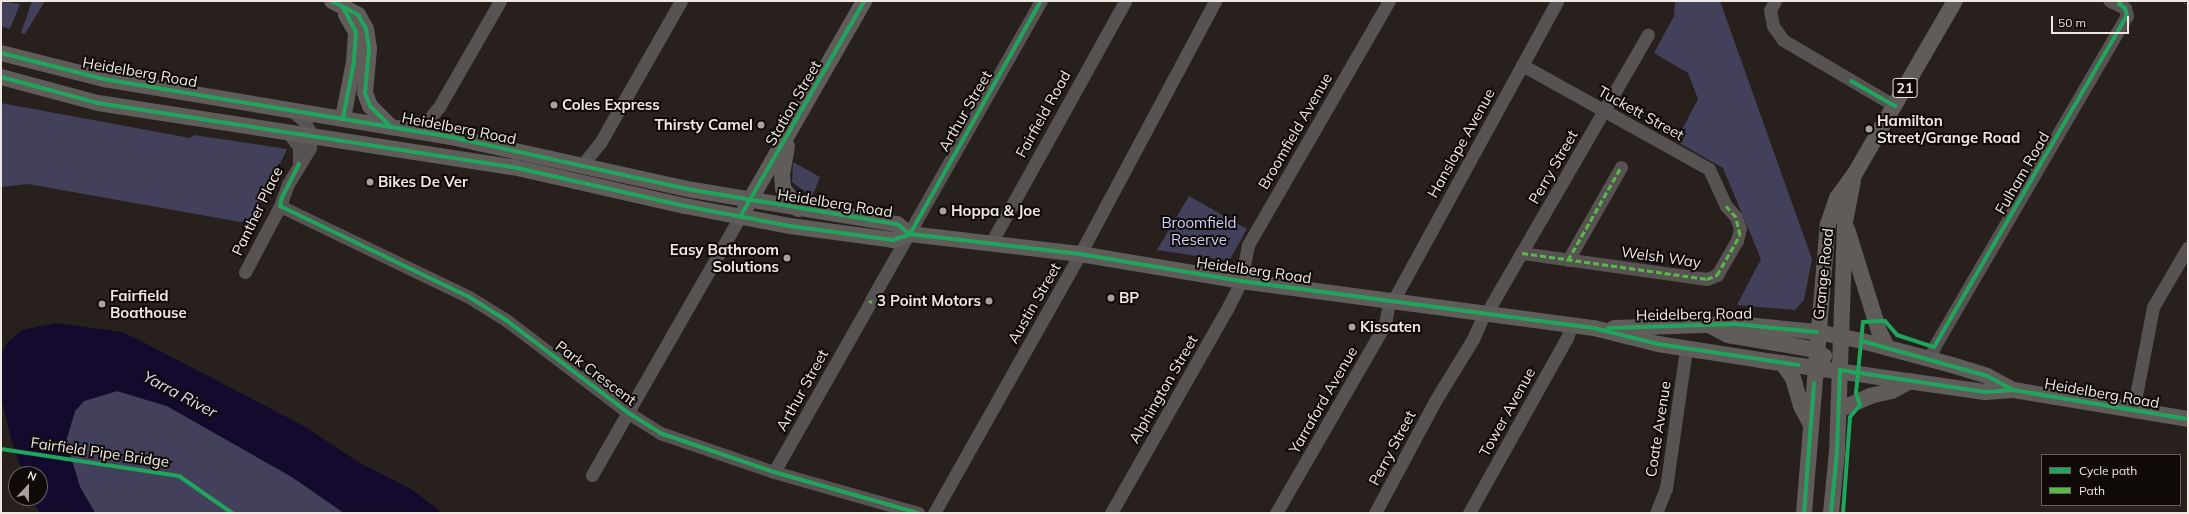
<!DOCTYPE html>
<html>
<head>
<meta charset="utf-8">
<style>
  body { margin:0 }
  #map { position:relative; width:2189px; height:514px; overflow:hidden; background:#27201c; font-family:Mulish,sans-serif }
  div>[style] { position:absolute }
  .green>* { inset:0; background:#43405c }
  .water>* { inset:0; background:#130a2e }
  .minor>* { height:13px; margin:-6.5px; padding:0 6.5px; transform-origin:6.5px; border-radius:6.5px; background:#565352 }
  .major>* { height:16px; margin:-8px; padding:0 8px; transform-origin:8px; border-radius:8px; background:#5f5c5a }
  .rail>* { height:4.5px; margin-top:-2.25px; transform-origin:0; background:repeating-linear-gradient(90deg,#0f0a07 0 9px,#625d5c 0 18px); box-sizing:border-box; border-block:1px solid #625d5c }
  .quiet>* { height:3px; margin-top:-1.5px; transform-origin:0; background:repeating-linear-gradient(90deg,#58b947 0 6px,transparent 0 9px) }
  .cycleway>* { height:4px; margin:-2px; padding:0 2px; transform-origin:2px; border-radius:2px; background:#20a55d }
  .dots>* { width:11px; height:11px; translate:-50% -50%; box-sizing:border-box; border:2px solid #0f0a07; border-radius:50% }
  span { translate:-50% -50%; white-space:nowrap; text-align:center; line-height:1.15; -webkit-text-stroke:4px #0f0a07; paint-order:stroke }
  .shield-label span { padding:1px 3px; background:#0f0a07; border:1px solid; border-radius:3px; -webkit-text-stroke-width:0 }
  .shield-label { font-size:14px; color:#efe7e2; font-weight:700 }
  .street-label { font-size:15px; color:#efe7e2 }
  .poi-label { font-size:15px; color:#efe7e2; font-weight:700 }
  .left { translate:0 -50%; text-align:left }
  .right { translate:-100% -50%; text-align:right }
  .park-label { font-size:15px; color:#d0cffd }
  .water-label { font-size:16px; color:#dbdaf9; font-style:italic }
  .frame { position:absolute; inset:0; border:2px solid #efe7e2; pointer-events:none }
  .legend { position:absolute; left:2041px; top:454px; width:140px; height:52px; box-sizing:border-box; background:#0f0a07; border:1px solid #69625f; margin:0; padding:5px 7px; list-style:none; font-size:12px; color:#efe7e2 }
  .legend li { display:flex; align-items:center; gap:8px; height:20px }
  .legend b { width:20px; border:1px solid #69625f }
  .north { position:absolute; left:8px; top:466px; width:40px; height:40px; box-sizing:border-box; background:#0f0a07; border:1px solid #69625f; border-radius:50%; rotate:22deg; font-size:11px; font-weight:700; line-height:16px; text-align:center; color:#efe7e2 }
  .north::after { content:''; display:block; margin:auto; width:14px; height:18px; background:#a9a19d; clip-path:polygon(50% 0,100% 100%,50% 72%,0 100%) }
  .scale { position:absolute; left:2051px; top:16px; width:78px; height:18px; box-sizing:border-box; border:2px solid #efe7e2; border-top:0; padding-left:5px; font-size:12px; line-height:14px; white-space:nowrap; color:#efe7e2; -webkit-text-stroke:3px #0f0a07; paint-order:stroke }
</style>
</head>
<body>
<div id="map">
  <div class="green">
    <div style="clip-path:polygon(1px 1px,20px 4px,10px 29px,1px 26px)"></div>
    <div style="clip-path:polygon(32px 1px,45px 1px,25px 34px,21px 33px)"></div>
    <div style="clip-path:polygon(1675px 1px,1720px 1px,1812px 259px,1804px 300px,1795px 310px,1737px 305px,1761px 259px,1723px 168px,1676px 141px,1698px 99px,1688px 73px,1654px 53px,1674px 16px)"></div>
    <div style="clip-path:polygon(1px 103px,190px 138px,194px 135px,287px 149px,252px 224px,28px 184px,1px 187px)"></div>
    <div style="clip-path:polygon(793px 162px,820px 177px,812px 197px,792px 182px)"></div>
    <div style="clip-path:polygon(1189px 196px,1247px 229px,1229px 261px,1157px 250px)"></div>
    <div style="clip-path:polygon(117px 391px,167px 406px,292px 477px,344px 513px,95px 513px,80px 487px,66px 441px,75px 411px,84px 401px)"></div>
  </div>
  <div class="water">
    <div style="clip-path:polygon(56px 323px,122px 332px,139px 340px,302px 425px,360px 463px,411px 489px,443px 513px,344px 513px,292px 477px,167px 406px,117px 391px,84px 401px,75px 411px,66px 441px,80px 487px,95px 513px,40px 513px,30px 498px,40px 498px,40px 474px,23px 474px,11px 439px,1px 396px,1px 355px,8px 342px,22px 330px)"></div>
  </div>
  <div class="minor">
    <div style="left:1775px;top:1px;width:10px;rotate:119deg"></div>
    <div style="left:1770px;top:10px;width:16px;rotate:79deg"></div>
    <div style="left:1773px;top:26px;width:17px;rotate:54deg"></div>
    <div style="left:1783px;top:40px;width:130px;rotate:30.5deg"></div>
    <div style="left:287px;top:131px;width:20px;rotate:53deg"></div>
    <div style="left:299px;top:147px;width:17px;rotate:90deg"></div>
    <div style="left:418px;top:132px;width:33px;rotate:-50deg"></div>
    <div style="left:439px;top:107px;width:122px;rotate:-60.1deg"></div>
    <div style="left:582px;top:165px;width:28px;rotate:-51deg"></div>
    <div style="left:600px;top:143px;width:163px;rotate:-60.3deg"></div>
    <div style="left:280px;top:206px;width:210px;rotate:25.7deg"></div>
    <div style="left:469px;top:297px;width:44px;rotate:31.9deg"></div>
    <div style="left:506px;top:320px;width:152px;rotate:37.2deg"></div>
    <div style="left:627px;top:412px;width:39px;rotate:32deg"></div>
    <div style="left:660px;top:433px;width:120px;rotate:18.9deg"></div>
    <div style="left:774px;top:472px;width:150px;rotate:15.9deg"></div>
    <div style="left:991px;top:243px;width:277px;rotate:-61deg"></div>
    <div style="left:1522px;top:253px;width:187px;rotate:8deg"></div>
    <div style="left:1707px;top:279px;width:11px;rotate:-22deg"></div>
    <div style="left:1717px;top:275px;width:39px;rotate:-60deg"></div>
    <div style="left:1737px;top:241px;width:13px;rotate:-77deg"></div>
    <div style="left:1740px;top:228px;width:12px;rotate:-110deg"></div>
    <div style="left:1736px;top:217px;width:15px;rotate:-132deg"></div>
    <div style="left:1726px;top:206px;width:41px;rotate:-114.7deg"></div>
    <div style="left:1709px;top:169px;width:214px;rotate:-150.9deg"></div>
    <div style="left:1568px;top:260px;width:107px;rotate:-60.3deg"></div>
    <div style="left:245px;top:272px;width:75px;rotate:-62.1deg"></div>
    <div style="left:280px;top:206px;width:23px;rotate:-70deg"></div>
    <div style="left:288px;top:184px;width:42px;rotate:-58.6deg"></div>
    <div style="left:310px;top:148px;width:14px;rotate:-86deg"></div>
    <div style="left:311px;top:134px;width:13px;rotate:-117deg"></div>
    <div style="left:305px;top:122px;width:18px;rotate:-139deg"></div>
    <div style="left:871px;top:300px;width:344px;rotate:-60.4deg"></div>
    <div style="left:1393px;top:301px;width:342px;rotate:-61.3deg"></div>
    <div style="left:1486px;top:314px;width:323px;rotate:-59.9deg"></div>
    <div style="left:1930px;top:359px;width:13px;rotate:-72deg"></div>
    <div style="left:1934px;top:347px;width:383px;rotate:-59.8deg"></div>
    <div style="left:2127px;top:16px;width:8px;rotate:-104deg"></div>
    <div style="left:2125px;top:8px;width:17px;rotate:-155deg"></div>
    <div style="left:2133px;top:411px;width:106px;rotate:-79.1deg"></div>
    <div style="left:2153px;top:307px;width:69px;rotate:-59.7deg"></div>
    <div style="left:774px;top:472px;width:194px;rotate:-60.4deg"></div>
    <div style="left:592px;top:475px;width:297px;rotate:-60.2deg"></div>
    <div style="left:934px;top:513px;width:297px;rotate:-60.6deg"></div>
    <div style="left:1080px;top:254px;width:287px;rotate:-61.9deg"></div>
    <div style="left:1111px;top:513px;width:235px;rotate:-60.4deg"></div>
    <div style="left:1227px;top:309px;width:31px;rotate:-63deg"></div>
    <div style="left:1241px;top:281px;width:37px;rotate:-79deg"></div>
    <div style="left:1248px;top:245px;width:282px;rotate:-60deg"></div>
    <div style="left:1276px;top:513px;width:218px;rotate:-60deg"></div>
    <div style="left:1385px;top:324px;width:23px;rotate:-80deg"></div>
    <div style="left:1375px;top:513px;width:127px;rotate:-61.8deg"></div>
    <div style="left:1435px;top:401px;width:73px;rotate:-58.5deg"></div>
    <div style="left:1473px;top:339px;width:27px;rotate:-66deg"></div>
    <div style="left:1469px;top:513px;width:201px;rotate:-60.8deg"></div>
    <div style="left:1567px;top:338px;width:13px;rotate:-72deg"></div>
    <div style="left:1656px;top:513px;width:27px;rotate:-68deg"></div>
    <div style="left:1666px;top:488px;width:140px;rotate:-81.8deg"></div>
  </div>
  <div class="major">
    <div style="left:332px;top:1px;width:30px;rotate:28deg"></div>
    <div style="left:358px;top:15px;width:16px;rotate:60deg"></div>
    <div style="left:366px;top:29px;width:20px;rotate:81deg"></div>
    <div style="left:369px;top:49px;width:44px;rotate:95.2deg"></div>
    <div style="left:365px;top:93px;width:14px;rotate:69deg"></div>
    <div style="left:370px;top:106px;width:30px;rotate:45deg"></div>
    <div style="left:1px;top:53px;width:106px;rotate:14.2deg"></div>
    <div style="left:104px;top:79px;width:352px;rotate:9.5deg"></div>
    <div style="left:451px;top:137px;width:248px;rotate:12.4deg"></div>
    <div style="left:693px;top:190px;width:207px;rotate:9.5deg"></div>
    <div style="left:897px;top:224px;width:16px;rotate:38deg"></div>
    <div style="left:1px;top:77px;width:100px;rotate:15deg"></div>
    <div style="left:98px;top:103px;width:420px;rotate:8.8deg"></div>
    <div style="left:513px;top:167px;width:176px;rotate:12.8deg"></div>
    <div style="left:685px;top:206px;width:107px;rotate:10.8deg"></div>
    <div style="left:790px;top:226px;width:104px;rotate:7.7deg"></div>
    <div style="left:893px;top:240px;width:18px;rotate:-19deg"></div>
    <div style="left:910px;top:234px;width:171px;rotate:6.7deg"></div>
    <div style="left:1080px;top:254px;width:163px;rotate:9.5deg"></div>
    <div style="left:1241px;top:281px;width:356px;rotate:7.6deg"></div>
    <div style="left:1594px;top:328px;width:66px;rotate:14deg"></div>
    <div style="left:1658px;top:344px;width:103px;rotate:8.9deg"></div>
    <div style="left:1760px;top:360px;width:227px;rotate:8.1deg"></div>
    <div style="left:1985px;top:392px;width:28px;rotate:-4deg"></div>
    <div style="left:2013px;top:390px;width:177px;rotate:9.4deg"></div>
    <div style="left:343px;top:118px;width:57px;rotate:-78.9deg"></div>
    <div style="left:354px;top:62px;width:30px;rotate:-86deg"></div>
    <div style="left:356px;top:32px;width:20px;rotate:-120deg"></div>
    <div style="left:787px;top:146px;width:28px;rotate:100deg"></div>
    <div style="left:782px;top:174px;width:14px;rotate:86deg"></div>
    <div style="left:783px;top:188px;width:26px;rotate:54deg"></div>
    <div style="left:745px;top:209px;width:240px;rotate:-60.2deg"></div>
    <div style="left:1847px;top:229px;width:107px;rotate:72.6deg"></div>
    <div style="left:1879px;top:331px;width:18px;rotate:63deg"></div>
    <div style="left:1707px;top:324px;width:24px;rotate:28deg"></div>
    <div style="left:1728px;top:335px;width:84px;rotate:9.6deg"></div>
    <div style="left:1811px;top:349px;width:15px;rotate:28deg"></div>
    <div style="left:1614px;top:328px;width:121px;rotate:-1.9deg"></div>
    <div style="left:1735px;top:324px;width:82px;rotate:5.6deg"></div>
    <div style="left:1817px;top:332px;width:46px;rotate:11.3deg"></div>
    <div style="left:1862px;top:341px;width:93px;rotate:14.9deg"></div>
    <div style="left:1952px;top:365px;width:37px;rotate:17deg"></div>
    <div style="left:1987px;top:376px;width:30px;rotate:28deg"></div>
    <div style="left:1782px;top:363px;width:19px;rotate:54deg"></div>
    <div style="left:1793px;top:378px;width:29px;rotate:74deg"></div>
    <div style="left:1801px;top:406px;width:19px;rotate:62deg"></div>
    <div style="left:1839px;top:410px;width:34px;rotate:-24deg"></div>
    <div style="left:1870px;top:396px;width:23px;rotate:-13deg"></div>
    <div style="left:1892px;top:391px;width:21px;rotate:-29deg"></div>
    <div style="left:1804px;top:513px;width:290px;rotate:-85.3deg"></div>
    <div style="left:1828px;top:224px;width:28px;rotate:-71deg"></div>
    <div style="left:1837px;top:198px;width:29px;rotate:-54deg"></div>
    <div style="left:1854px;top:175px;width:201px;rotate:-59.9deg"></div>
    <div style="left:1831px;top:513px;width:61px;rotate:-84.4deg"></div>
    <div style="left:1837px;top:452px;width:230px;rotate:-88deg"></div>
    <div style="left:1845px;top:222px;width:42px;rotate:-79deg"></div>
  </div>
  <div class="rail">
    <div style="left:2185px;top:1px;width:3px;rotate:18deg"></div>
  </div>
  <div class="quiet">
    <div style="left:1522px;top:253px;width:187px;rotate:8deg"></div>
    <div style="left:1707px;top:279px;width:11px;rotate:-22deg"></div>
    <div style="left:1717px;top:275px;width:46px;rotate:-60.1deg"></div>
    <div style="left:1740px;top:235px;width:18px;rotate:-103deg"></div>
    <div style="left:1736px;top:217px;width:15px;rotate:-132deg"></div>
    <div style="left:1568px;top:260px;width:107px;rotate:-60.3deg"></div>
    <div style="left:870px;top:303px;width:3px;rotate:-72deg"></div>
  </div>
  <div class="cycleway">
    <div style="left:332px;top:1px;width:30px;rotate:28deg"></div>
    <div style="left:358px;top:15px;width:16px;rotate:60deg"></div>
    <div style="left:366px;top:29px;width:20px;rotate:81deg"></div>
    <div style="left:369px;top:49px;width:44px;rotate:95.2deg"></div>
    <div style="left:365px;top:93px;width:14px;rotate:69deg"></div>
    <div style="left:370px;top:106px;width:30px;rotate:45deg"></div>
    <div style="left:343px;top:7px;width:28px;rotate:63deg"></div>
    <div style="left:356px;top:32px;width:30px;rotate:94deg"></div>
    <div style="left:354px;top:62px;width:57px;rotate:101.1deg"></div>
    <div style="left:1px;top:53px;width:106px;rotate:14.2deg"></div>
    <div style="left:104px;top:79px;width:352px;rotate:9.5deg"></div>
    <div style="left:451px;top:137px;width:248px;rotate:12.4deg"></div>
    <div style="left:693px;top:190px;width:207px;rotate:9.5deg"></div>
    <div style="left:897px;top:224px;width:16px;rotate:38deg"></div>
    <div style="left:1px;top:77px;width:100px;rotate:15deg"></div>
    <div style="left:98px;top:103px;width:420px;rotate:8.8deg"></div>
    <div style="left:513px;top:167px;width:176px;rotate:12.8deg"></div>
    <div style="left:685px;top:206px;width:107px;rotate:10.8deg"></div>
    <div style="left:790px;top:226px;width:104px;rotate:7.7deg"></div>
    <div style="left:893px;top:240px;width:18px;rotate:-19deg"></div>
    <div style="left:910px;top:234px;width:171px;rotate:6.7deg"></div>
    <div style="left:1080px;top:254px;width:163px;rotate:9.5deg"></div>
    <div style="left:1241px;top:281px;width:356px;rotate:7.6deg"></div>
    <div style="left:1594px;top:328px;width:66px;rotate:14deg"></div>
    <div style="left:1658px;top:344px;width:142px;rotate:8.5deg"></div>
    <div style="left:1851px;top:81px;width:51px;rotate:29.6deg"></div>
    <div style="left:299px;top:164px;width:37px;rotate:117deg"></div>
    <div style="left:282px;top:197px;width:9px;rotate:103deg"></div>
    <div style="left:280px;top:206px;width:210px;rotate:25.7deg"></div>
    <div style="left:469px;top:297px;width:44px;rotate:31.9deg"></div>
    <div style="left:506px;top:320px;width:152px;rotate:37.2deg"></div>
    <div style="left:627px;top:412px;width:39px;rotate:32deg"></div>
    <div style="left:660px;top:433px;width:120px;rotate:18.9deg"></div>
    <div style="left:774px;top:472px;width:150px;rotate:15.9deg"></div>
    <div style="left:740px;top:217px;width:249px;rotate:-60.1deg"></div>
    <div style="left:910px;top:234px;width:267px;rotate:-60.7deg"></div>
    <div style="left:1608px;top:328px;width:127px;rotate:-1.8deg"></div>
    <div style="left:1735px;top:324px;width:82px;rotate:5.6deg"></div>
    <div style="left:1862px;top:341px;width:130px;rotate:15.6deg"></div>
    <div style="left:1987px;top:376px;width:30px;rotate:28deg"></div>
    <div style="left:1px;top:449px;width:180px;rotate:8.6deg"></div>
    <div style="left:179px;top:476px;width:65px;rotate:34.9deg"></div>
    <div style="left:1804px;top:513px;width:130px;rotate:-85.6deg"></div>
    <div style="left:1831px;top:513px;width:61px;rotate:-84.4deg"></div>
    <div style="left:1837px;top:452px;width:82px;rotate:-87.9deg"></div>
    <div style="left:1840px;top:370px;width:147px;rotate:8.6deg"></div>
    <div style="left:1985px;top:392px;width:28px;rotate:-4deg"></div>
    <div style="left:2013px;top:390px;width:177px;rotate:9.4deg"></div>
    <div style="left:1843px;top:513px;width:96px;rotate:-85.8deg"></div>
    <div style="left:1850px;top:417px;width:16px;rotate:-50deg"></div>
    <div style="left:1860px;top:405px;width:13px;rotate:-108deg"></div>
    <div style="left:1856px;top:393px;width:71px;rotate:-84.4deg"></div>
    <div style="left:1863px;top:322px;width:22px;rotate:-3deg"></div>
    <div style="left:1885px;top:321px;width:18px;rotate:49deg"></div>
    <div style="left:1897px;top:335px;width:39px;rotate:18deg"></div>
    <div style="left:1934px;top:347px;width:383px;rotate:-59.8deg"></div>
    <div style="left:2127px;top:16px;width:8px;rotate:-104deg"></div>
    <div style="left:2125px;top:8px;width:7px;rotate:-146deg"></div>
    <div style="left:2119px;top:4px;width:4px;rotate:-56deg"></div>
  </div>
  <div class="dots">
    <div style="left:554px;top:105px;background:#a9a19d"></div>
    <div style="left:761px;top:125px;background:#a9a19d"></div>
    <div style="left:1869px;top:129px;background:#a9a19d"></div>
    <div style="left:370px;top:182px;background:#a9a19d"></div>
    <div style="left:943px;top:211px;background:#a9a19d"></div>
    <div style="left:787px;top:258px;background:#a9a19d"></div>
    <div style="left:1111px;top:298px;background:#a9a19d"></div>
    <div style="left:989px;top:301px;background:#a9a19d"></div>
    <div style="left:102px;top:304px;background:#a9a19d"></div>
    <div style="left:1352px;top:327px;background:#a9a19d"></div>
  </div>
  <div class="shield-label">
    <span style="left:1905px;top:88px">21</span>
  </div>
  <div class="street-label">
    <span style="left:140px;top:72px;rotate:10deg">Heidelberg Road</span>
    <span style="left:793px;top:103px;rotate:-60deg">Station Street</span>
    <span style="left:965px;top:111px;rotate:-60deg">Arthur Street</span>
    <span style="left:1641px;top:113px;rotate:29deg">Tuckett Street</span>
    <span style="left:1043px;top:114px;rotate:-61deg">Fairfield Road</span>
    <span style="left:459px;top:128px;rotate:11deg">Heidelberg Road</span>
    <span style="left:1295px;top:131px;rotate:-60deg">Broomfield Avenue</span>
    <span style="left:1461px;top:143px;rotate:-61deg">Hanslope Avenue</span>
    <span style="left:1553px;top:167px;rotate:-60deg">Perry Street</span>
    <span style="left:2022px;top:173px;rotate:-60deg">Fulham Road</span>
    <span style="left:835px;top:203px;rotate:9deg">Heidelberg Road</span>
    <span style="left:257px;top:211px;rotate:-64deg">Panther Place</span>
    <span style="left:1661px;top:257px;rotate:8deg">Welsh Way</span>
    <span style="left:1254px;top:270px;rotate:8deg">Heidelberg Road</span>
    <span style="left:1823px;top:274px;rotate:-84deg">Grange Road</span>
    <span style="left:1034px;top:303px;rotate:-60deg">Austin Street</span>
    <span style="left:1694px;top:314px;rotate:-1deg">Heidelberg Road</span>
    <span style="left:596px;top:373px;rotate:37deg">Park Crescent</span>
    <span style="left:1163px;top:389px;rotate:-60deg">Alphington Street</span>
    <span style="left:802px;top:390px;rotate:-61deg">Arthur Street</span>
    <span style="left:2102px;top:393px;rotate:10deg">Heidelberg Road</span>
    <span style="left:1323px;top:400px;rotate:-60deg">Yarraford Avenue</span>
    <span style="left:1507px;top:412px;rotate:-61deg">Tower Avenue</span>
    <span style="left:1658px;top:429px;rotate:-81deg">Coate Avenue</span>
    <span style="left:1392px;top:448px;rotate:-62deg">Perry Street</span>
    <span style="left:100px;top:452px;rotate:8deg">Fairfield Pipe Bridge</span>
  </div>
  <div class="poi-label">
    <span class="left" style="left:562px;top:105px">Coles Express</span>
    <span class="left" style="left:1877px;top:129px">Hamilton<br>Street/Grange Road</span>
    <span class="right" style="left:753px;top:125px">Thirsty Camel</span>
    <span class="left" style="left:378px;top:182px">Bikes De Ver</span>
    <span class="left" style="left:951px;top:211px">Hoppa &amp; Joe</span>
    <span class="right" style="left:779px;top:258px">Easy Bathroom<br>Solutions</span>
    <span class="left" style="left:110px;top:304px">Fairfield<br>Boathouse</span>
    <span class="left" style="left:1119px;top:298px">BP</span>
    <span class="right" style="left:981px;top:301px">3 Point Motors</span>
    <span class="left" style="left:1360px;top:327px">Kissaten</span>
  </div>
  <div class="park-label">
    <span style="left:1199px;top:231px">Broomfield<br>Reserve</span>
  </div>
  <div class="water-label">
    <span style="left:180px;top:394px;rotate:28deg">Yarra River</span>
  </div>
  <div class="frame"></div>
  <ul class="legend">
  <li><b style="height:5px;background:#20a55d"></b>Cycle path</li>
  <li><b style="height:5px;background:#58b947"></b>Path</li>
  </ul>
  <div class="north">N</div>
  <div class="scale">50 m</div>
</div>
</body>
</html>
